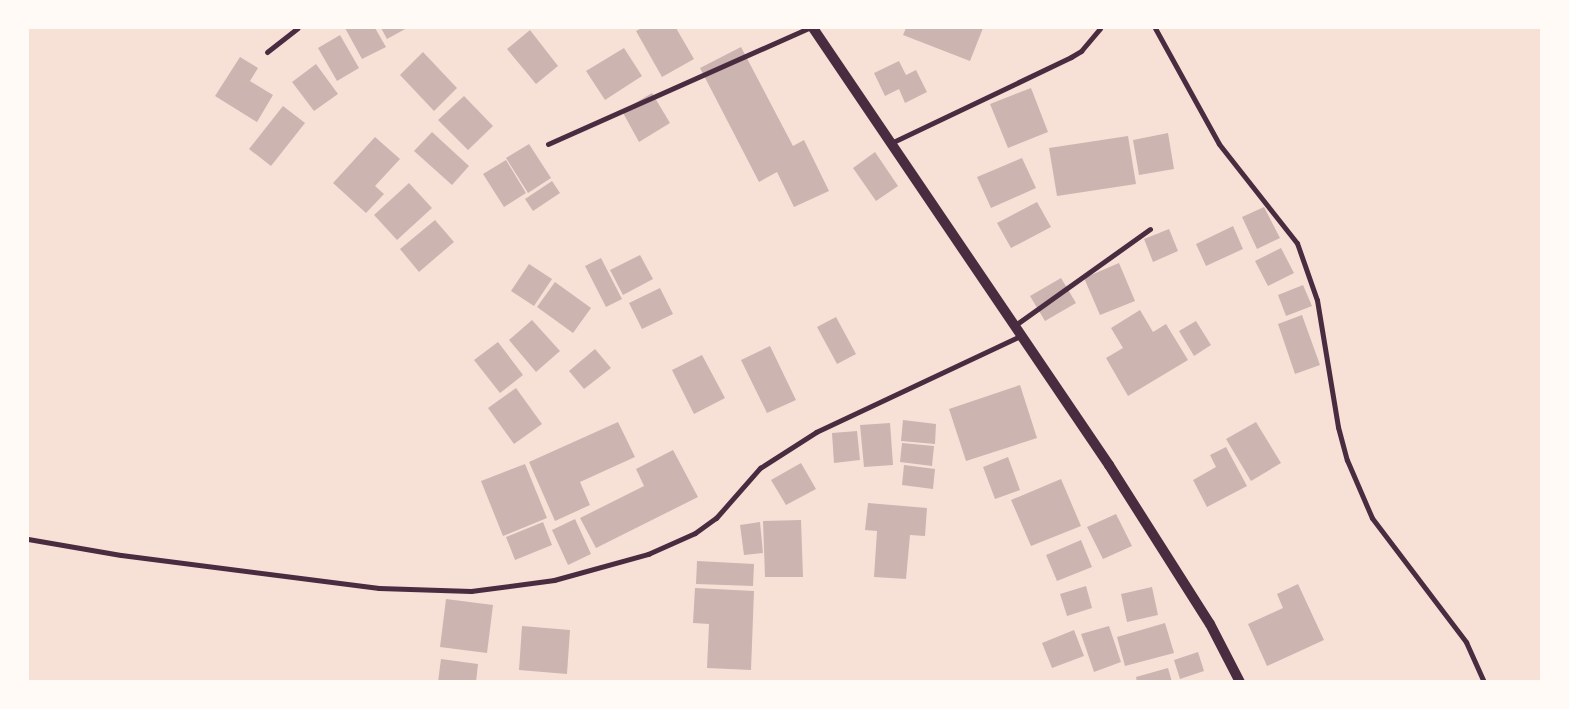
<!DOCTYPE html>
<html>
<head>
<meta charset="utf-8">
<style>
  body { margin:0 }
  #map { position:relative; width:1569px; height:709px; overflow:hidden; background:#f7e1d7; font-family:Barlow,sans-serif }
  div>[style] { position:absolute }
  .building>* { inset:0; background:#ccb4b1 }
  .minor>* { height:5px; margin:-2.5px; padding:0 2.5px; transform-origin:2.5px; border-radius:2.5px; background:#4a2c40 }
  .secondary>* { height:10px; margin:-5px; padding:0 5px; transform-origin:5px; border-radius:5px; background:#4a2c40 }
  span { translate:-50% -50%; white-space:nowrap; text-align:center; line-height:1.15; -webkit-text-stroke:5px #fffaf5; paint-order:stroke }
  .frame { position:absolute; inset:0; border:29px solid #fffaf5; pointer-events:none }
</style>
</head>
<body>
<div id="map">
  <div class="building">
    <div style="clip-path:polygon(345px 28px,375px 28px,386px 47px,362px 59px)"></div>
    <div style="clip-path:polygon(381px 28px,407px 28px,387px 39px)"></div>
    <div style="clip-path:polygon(642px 28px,676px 28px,694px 59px,662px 77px,636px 31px)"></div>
    <div style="clip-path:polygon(906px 28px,983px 28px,970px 61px,903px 35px)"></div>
    <div style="clip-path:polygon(530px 30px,558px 66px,536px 84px,507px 49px)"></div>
    <div style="clip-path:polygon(340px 35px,359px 68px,337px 81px,318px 48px)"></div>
    <div style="clip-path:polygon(741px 47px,793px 146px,804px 140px,829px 191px,794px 207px,777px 172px,759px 182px,700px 68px)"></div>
    <div style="clip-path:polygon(624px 48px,642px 76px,605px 100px,586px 71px)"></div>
    <div style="clip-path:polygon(423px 52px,457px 88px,434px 111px,400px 75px)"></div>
    <div style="clip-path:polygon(240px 57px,258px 68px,250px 81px,273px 95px,257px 122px,215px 96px)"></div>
    <div style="clip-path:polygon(899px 61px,906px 75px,916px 70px,927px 92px,905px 103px,899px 89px,885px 96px,874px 73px)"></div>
    <div style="clip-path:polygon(316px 64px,338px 94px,314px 111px,292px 82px)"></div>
    <div style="clip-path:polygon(1031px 88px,1048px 132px,1008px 148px,990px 104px)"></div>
    <div style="clip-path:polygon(652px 93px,670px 123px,639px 142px,622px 111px)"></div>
    <div style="clip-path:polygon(464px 96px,493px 126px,468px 150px,438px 120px)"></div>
    <div style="clip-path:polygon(283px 106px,305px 123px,271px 166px,249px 149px)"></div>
    <div style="clip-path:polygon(432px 132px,469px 166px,452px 185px,414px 151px)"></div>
    <div style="clip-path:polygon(1168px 133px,1174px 169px,1139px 175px,1133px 140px)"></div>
    <div style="clip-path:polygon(1128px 136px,1136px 184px,1057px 196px,1049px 148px)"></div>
    <div style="clip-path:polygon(375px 137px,400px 159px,375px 186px,384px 194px,366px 213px,333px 183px)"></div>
    <div style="clip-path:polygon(529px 144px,551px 178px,528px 193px,506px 158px)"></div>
    <div style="clip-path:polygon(875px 152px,898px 186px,876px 201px,853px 168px)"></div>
    <div style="clip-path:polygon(1022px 158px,1036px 188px,991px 208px,977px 177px)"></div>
    <div style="clip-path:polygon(506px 160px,526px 193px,504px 207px,483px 174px)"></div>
    <div style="clip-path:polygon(552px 181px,560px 193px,533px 211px,525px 199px)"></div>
    <div style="clip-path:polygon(409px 183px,432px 208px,397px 240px,374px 215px)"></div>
    <div style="clip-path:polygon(1037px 202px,1051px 227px,1011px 248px,997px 223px)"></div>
    <div style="clip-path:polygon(1264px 207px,1280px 238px,1257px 249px,1242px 217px)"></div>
    <div style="clip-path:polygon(435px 220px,454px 242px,419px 272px,400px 249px)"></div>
    <div style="clip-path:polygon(1233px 226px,1243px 249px,1206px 266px,1196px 244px)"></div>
    <div style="clip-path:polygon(1169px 229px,1178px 251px,1153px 262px,1144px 239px)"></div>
    <div style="clip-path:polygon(1281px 248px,1294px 273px,1268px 286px,1255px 261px)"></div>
    <div style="clip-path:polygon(640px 255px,653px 279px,623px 295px,610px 270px)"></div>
    <div style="clip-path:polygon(601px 258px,622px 299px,606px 307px,585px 266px)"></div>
    <div style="clip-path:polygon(1119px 263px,1135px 301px,1100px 315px,1084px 278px)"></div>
    <div style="clip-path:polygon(529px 264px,552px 279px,534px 306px,511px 291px)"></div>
    <div style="clip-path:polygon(1061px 278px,1076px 303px,1045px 321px,1030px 296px)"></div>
    <div style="clip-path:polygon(555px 282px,591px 308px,573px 333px,537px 307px)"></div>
    <div style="clip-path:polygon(1303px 285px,1312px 306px,1286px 316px,1278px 295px)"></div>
    <div style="clip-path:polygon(660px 288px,673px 314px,642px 329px,629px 303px)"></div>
    <div style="clip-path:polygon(1140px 310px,1153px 332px,1166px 324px,1188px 360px,1128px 396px,1106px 358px,1123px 348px,1111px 328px)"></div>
    <div style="clip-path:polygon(1302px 315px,1320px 365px,1295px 374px,1278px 324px)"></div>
    <div style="clip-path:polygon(836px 317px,856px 354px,837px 364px,817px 327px)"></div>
    <div style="clip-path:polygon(532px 320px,560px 351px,536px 372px,509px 340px)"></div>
    <div style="clip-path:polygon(1196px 321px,1211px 345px,1194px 356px,1179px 331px)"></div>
    <div style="clip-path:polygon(498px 342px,523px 375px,500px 393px,474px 360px)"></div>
    <div style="clip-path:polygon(770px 346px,796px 400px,767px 413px,741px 360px)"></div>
    <div style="clip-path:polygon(595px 349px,611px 368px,584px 389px,569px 371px)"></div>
    <div style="clip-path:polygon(702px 355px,725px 398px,694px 414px,672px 370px)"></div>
    <div style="clip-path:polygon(1020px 385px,1037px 438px,966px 461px,949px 409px)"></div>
    <div style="clip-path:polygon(516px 388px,542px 424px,514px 444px,488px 408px)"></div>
    <div style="clip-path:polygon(903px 420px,936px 424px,935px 444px,901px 441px)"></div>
    <div style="clip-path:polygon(618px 422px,635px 457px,580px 482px,590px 505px,555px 521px,529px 462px)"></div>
    <div style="clip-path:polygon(1256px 422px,1281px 463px,1251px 481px,1226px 439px)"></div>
    <div style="clip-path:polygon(890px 423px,893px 465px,864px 467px,860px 425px)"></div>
    <div style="clip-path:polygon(857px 431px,860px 460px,834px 463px,832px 433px)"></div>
    <div style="clip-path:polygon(902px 443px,934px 446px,932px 466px,900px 462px)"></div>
    <div style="clip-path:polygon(1226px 447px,1247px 486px,1207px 507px,1193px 480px,1216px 467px,1210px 455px)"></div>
    <div style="clip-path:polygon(673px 450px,698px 497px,596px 548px,580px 518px,644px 486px,636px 469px)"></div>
    <div style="clip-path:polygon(1008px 457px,1020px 490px,995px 499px,983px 467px)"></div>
    <div style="clip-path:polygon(801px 463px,816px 489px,786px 505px,771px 480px)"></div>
    <div style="clip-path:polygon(525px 464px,547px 518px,503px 536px,481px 481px)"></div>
    <div style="clip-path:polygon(904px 465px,935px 469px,933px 489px,902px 485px)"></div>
    <div style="clip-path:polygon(1061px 479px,1081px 526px,1031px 546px,1011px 500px)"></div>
    <div style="clip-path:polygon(868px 503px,927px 508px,925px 536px,910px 535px,906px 579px,874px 577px,877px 531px,865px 530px)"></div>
    <div style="clip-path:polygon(1116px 514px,1132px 546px,1103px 559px,1087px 527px)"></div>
    <div style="clip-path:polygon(575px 519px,591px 554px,568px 565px,552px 530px)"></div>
    <div style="clip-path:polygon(801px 520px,803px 577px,765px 577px,763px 521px)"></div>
    <div style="clip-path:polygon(543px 522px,552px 545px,515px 560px,506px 537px)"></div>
    <div style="clip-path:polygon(760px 522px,763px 553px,744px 555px,740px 525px)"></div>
    <div style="clip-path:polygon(1081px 540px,1092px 567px,1057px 581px,1046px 555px)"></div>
    <div style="clip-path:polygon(697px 561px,754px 564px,753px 586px,696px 584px)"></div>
    <div style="clip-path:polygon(1298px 584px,1324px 640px,1267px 666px,1248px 624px,1283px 608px,1277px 594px)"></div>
    <div style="clip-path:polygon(1086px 586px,1092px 608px,1067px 616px,1060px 594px)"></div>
    <div style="clip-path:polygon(1152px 587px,1158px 615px,1127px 622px,1121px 594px)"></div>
    <div style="clip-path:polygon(695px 588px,754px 591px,751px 670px,707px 668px,709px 624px,693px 623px)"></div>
    <div style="clip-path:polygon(446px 599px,493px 605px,487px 653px,440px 647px)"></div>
    <div style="clip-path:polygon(1165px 623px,1174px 653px,1125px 666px,1117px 637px)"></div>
    <div style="clip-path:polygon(522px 626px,570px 630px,567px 674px,519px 670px)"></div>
    <div style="clip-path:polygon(1109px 626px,1121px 662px,1094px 672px,1081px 634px)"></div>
    <div style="clip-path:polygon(1074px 630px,1084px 656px,1052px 668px,1042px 643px)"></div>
    <div style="clip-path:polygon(1198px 652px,1204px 671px,1180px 679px,1174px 660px)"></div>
    <div style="clip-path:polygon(441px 659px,478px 664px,476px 682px,438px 682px)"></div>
    <div style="clip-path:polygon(1168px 668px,1172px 682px,1137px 682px,1136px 677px)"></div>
  </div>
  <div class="minor">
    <div style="left:1155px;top:28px;width:132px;rotate:61.1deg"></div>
    <div style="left:1219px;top:144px;width:126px;rotate:51.8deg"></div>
    <div style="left:1297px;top:243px;width:60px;rotate:70.7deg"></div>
    <div style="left:1317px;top:300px;width:129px;rotate:80.6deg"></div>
    <div style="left:1338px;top:427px;width:34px;rotate:75deg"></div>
    <div style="left:1347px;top:460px;width:63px;rotate:66.7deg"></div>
    <div style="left:1372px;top:518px;width:156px;rotate:52.8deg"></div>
    <div style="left:1466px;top:642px;width:44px;rotate:65.8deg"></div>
    <div style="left:267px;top:52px;width:39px;rotate:-38deg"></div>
    <div style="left:891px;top:143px;width:199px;rotate:-25.5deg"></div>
    <div style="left:1071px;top:57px;width:12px;rotate:-31deg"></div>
    <div style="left:1081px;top:51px;width:30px;rotate:-50deg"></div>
    <div style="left:548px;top:144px;width:286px;rotate:-24deg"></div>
    <div style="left:1014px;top:326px;width:167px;rotate:-35.5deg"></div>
    <div style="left:28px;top:539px;width:94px;rotate:9.8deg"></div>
    <div style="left:121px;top:555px;width:260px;rotate:7.3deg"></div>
    <div style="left:379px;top:588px;width:92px;rotate:1.9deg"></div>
    <div style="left:471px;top:591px;width:84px;rotate:-7.5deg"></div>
    <div style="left:554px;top:580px;width:98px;rotate:-15.5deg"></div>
    <div style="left:648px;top:554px;width:51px;rotate:-24.1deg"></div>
    <div style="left:695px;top:533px;width:26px;rotate:-36deg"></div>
    <div style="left:716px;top:518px;width:67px;rotate:-48.7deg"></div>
    <div style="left:760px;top:468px;width:67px;rotate:-32.7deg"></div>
    <div style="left:816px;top:432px;width:225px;rotate:-25.2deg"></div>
  </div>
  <div class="secondary">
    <div style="left:813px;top:28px;width:528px;rotate:55.89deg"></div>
    <div style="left:1109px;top:465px;width:188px;rotate:57.6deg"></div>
    <div style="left:1210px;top:624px;width:65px;rotate:62.7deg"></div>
  </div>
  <div class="frame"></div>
</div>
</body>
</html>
